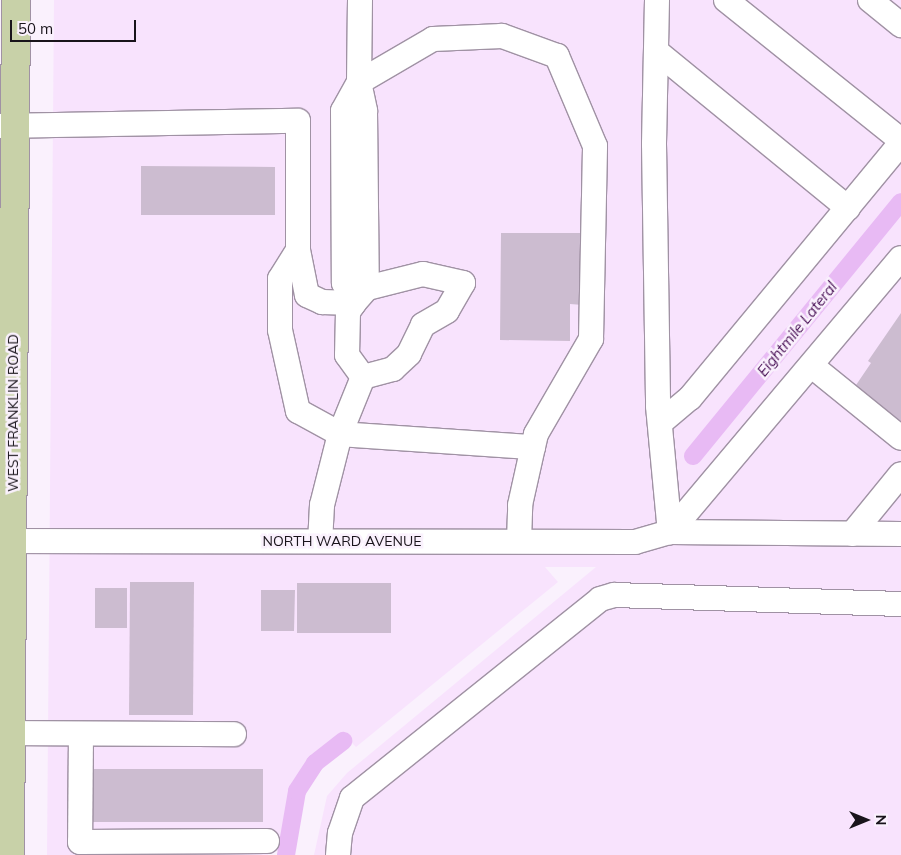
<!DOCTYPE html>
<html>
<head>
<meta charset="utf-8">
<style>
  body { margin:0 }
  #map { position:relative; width:901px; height:855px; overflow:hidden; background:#faf1fd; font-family:Mulish,sans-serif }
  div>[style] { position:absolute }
  .built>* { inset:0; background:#f8e3fd }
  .canal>* { height:18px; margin:-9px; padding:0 9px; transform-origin:9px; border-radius:9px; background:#e8baf4 }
  .building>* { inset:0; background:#ccbcd0 }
  .roads { filter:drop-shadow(1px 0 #a092a4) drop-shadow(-1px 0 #a092a4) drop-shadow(0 1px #a092a4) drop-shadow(0 -1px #a092a4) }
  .minor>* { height:24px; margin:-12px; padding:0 12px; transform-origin:12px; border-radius:12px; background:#fff }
  .major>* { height:28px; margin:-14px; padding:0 14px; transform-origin:14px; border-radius:14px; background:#c8d1a8 }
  span { translate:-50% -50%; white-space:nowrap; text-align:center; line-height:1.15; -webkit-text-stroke:5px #faf1fd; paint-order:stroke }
  .street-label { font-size:14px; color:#19141b }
  .water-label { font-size:15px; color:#4a1357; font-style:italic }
  .north { position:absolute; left:841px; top:795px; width:50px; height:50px; -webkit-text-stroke:4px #faf1fd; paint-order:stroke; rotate:90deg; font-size:14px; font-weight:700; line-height:20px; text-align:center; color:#19141b }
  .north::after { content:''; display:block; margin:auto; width:18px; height:22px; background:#19141b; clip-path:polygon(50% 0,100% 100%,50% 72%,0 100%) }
  .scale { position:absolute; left:10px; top:20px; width:126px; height:22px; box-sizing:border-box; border:2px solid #19141b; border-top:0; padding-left:6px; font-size:15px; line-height:18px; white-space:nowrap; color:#19141b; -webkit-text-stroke:4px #faf1fd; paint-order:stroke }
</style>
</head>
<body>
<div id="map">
  <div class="built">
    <div style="clip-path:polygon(54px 0,901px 0,901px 855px,314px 855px,327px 796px,347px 773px,596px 567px,545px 567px,558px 582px,356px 747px,348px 739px,339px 738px,300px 774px,278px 851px,269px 852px,268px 855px,47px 855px)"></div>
  </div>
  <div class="canal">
    <div style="left:693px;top:456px;width:328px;rotate:-50.7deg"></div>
    <div style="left:286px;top:855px;width:65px;rotate:-80.2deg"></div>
    <div style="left:297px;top:791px;width:33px;rotate:-57deg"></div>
    <div style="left:315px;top:763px;width:36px;rotate:-38deg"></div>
  </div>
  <div class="building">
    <div style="clip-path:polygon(141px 166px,275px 167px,275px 215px,141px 215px)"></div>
    <div style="clip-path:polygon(501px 233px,584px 233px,583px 305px,570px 304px,570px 341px,500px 340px)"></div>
    <div style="clip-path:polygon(901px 313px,901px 421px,854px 388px,871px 363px,868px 361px)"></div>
    <div style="clip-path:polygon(130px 582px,194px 582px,193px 715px,129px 715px)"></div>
    <div style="clip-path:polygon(297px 583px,391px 583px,391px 633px,297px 633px)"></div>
    <div style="clip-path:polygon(95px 588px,127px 588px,127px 628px,95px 628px)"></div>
    <div style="clip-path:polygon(261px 590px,295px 590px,294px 631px,261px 631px)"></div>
    <div style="clip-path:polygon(93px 769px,263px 769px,263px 822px,93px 822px)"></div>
  </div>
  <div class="roads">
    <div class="minor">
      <div style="left:360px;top:0;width:82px;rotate:90.7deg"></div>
      <div style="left:359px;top:82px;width:30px;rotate:78deg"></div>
      <div style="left:365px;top:111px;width:177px;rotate:89.4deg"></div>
      <div style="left:657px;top:0;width:144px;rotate:91.2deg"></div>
      <div style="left:654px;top:144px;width:262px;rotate:89.1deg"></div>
      <div style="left:658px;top:406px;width:127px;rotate:84.6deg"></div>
      <div style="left:726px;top:0;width:224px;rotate:38.7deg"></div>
      <div style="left:870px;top:0;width:40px;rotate:39deg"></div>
      <div style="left:656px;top:51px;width:248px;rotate:39.3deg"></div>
      <div style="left:0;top:126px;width:298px;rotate:-1deg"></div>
      <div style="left:298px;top:121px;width:129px;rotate:90deg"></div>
      <div style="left:298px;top:250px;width:34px;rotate:122deg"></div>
      <div style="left:280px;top:279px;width:51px;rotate:90deg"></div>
      <div style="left:280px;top:330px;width:83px;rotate:77.5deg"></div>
      <div style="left:298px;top:411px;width:48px;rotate:28.7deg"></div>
      <div style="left:340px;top:434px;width:73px;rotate:104.2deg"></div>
      <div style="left:322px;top:505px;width:36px;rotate:93deg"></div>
      <div style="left:298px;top:250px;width:46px;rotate:78.7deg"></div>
      <div style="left:307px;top:295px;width:17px;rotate:25deg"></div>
      <div style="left:322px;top:302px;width:32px;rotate:2deg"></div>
      <div style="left:354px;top:303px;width:20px;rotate:-49deg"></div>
      <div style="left:367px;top:288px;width:58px;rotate:-14deg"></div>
      <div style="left:423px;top:274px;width:41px;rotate:12.7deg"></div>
      <div style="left:463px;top:283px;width:32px;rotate:120deg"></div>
      <div style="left:447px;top:311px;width:28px;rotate:150deg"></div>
      <div style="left:423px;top:325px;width:32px;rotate:116deg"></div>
      <div style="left:409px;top:354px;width:22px;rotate:137deg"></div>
      <div style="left:393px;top:369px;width:31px;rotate:165deg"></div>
      <div style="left:812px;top:366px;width:114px;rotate:39deg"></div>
      <div style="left:660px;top:423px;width:39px;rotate:-40deg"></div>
      <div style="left:690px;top:398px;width:331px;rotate:-50.4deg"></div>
      <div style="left:670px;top:532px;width:358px;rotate:-49.9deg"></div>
      <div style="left:852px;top:534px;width:77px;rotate:-50.8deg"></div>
      <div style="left:0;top:541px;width:635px;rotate:0.09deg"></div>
      <div style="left:635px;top:542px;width:36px;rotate:-16deg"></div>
      <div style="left:670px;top:532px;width:231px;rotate:0.5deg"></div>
      <div style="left:519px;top:541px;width:36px;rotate:-88deg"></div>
      <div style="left:520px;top:505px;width:59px;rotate:-77.4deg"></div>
      <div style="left:533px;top:447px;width:13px;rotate:-77deg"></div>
      <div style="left:536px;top:434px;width:110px;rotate:-59.9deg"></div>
      <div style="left:591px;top:339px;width:193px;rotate:-88.8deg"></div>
      <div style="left:595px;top:146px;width:98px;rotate:-112.9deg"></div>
      <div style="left:557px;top:56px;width:59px;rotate:-160deg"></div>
      <div style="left:502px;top:36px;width:69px;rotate:177.5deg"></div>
      <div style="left:433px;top:39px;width:86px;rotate:149.8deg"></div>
      <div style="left:359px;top:82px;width:33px;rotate:119deg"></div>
      <div style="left:343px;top:111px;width:172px;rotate:89.7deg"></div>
      <div style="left:344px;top:283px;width:22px;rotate:63deg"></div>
      <div style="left:354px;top:303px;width:11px;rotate:124deg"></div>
      <div style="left:348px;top:312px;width:43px;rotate:91.3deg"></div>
      <div style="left:347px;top:355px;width:27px;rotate:54deg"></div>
      <div style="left:363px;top:377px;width:61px;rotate:112deg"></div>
      <div style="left:340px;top:434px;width:193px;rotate:3.9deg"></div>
      <div style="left:11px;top:733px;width:223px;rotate:0.3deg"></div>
      <div style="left:81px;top:734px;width:108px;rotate:90.5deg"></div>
      <div style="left:80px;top:842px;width:187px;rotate:-0.3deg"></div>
      <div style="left:338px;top:855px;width:22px;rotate:-85deg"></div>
      <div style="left:340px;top:833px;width:37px;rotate:-71deg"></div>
      <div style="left:352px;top:798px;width:318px;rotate:-38.7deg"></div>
      <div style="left:600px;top:599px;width:15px;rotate:-16deg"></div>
      <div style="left:614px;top:595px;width:287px;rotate:1.8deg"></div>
    </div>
    <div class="major">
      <div style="left:10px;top:855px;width:855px;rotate:-89.6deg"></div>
    </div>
  </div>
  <div class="street-label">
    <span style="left:13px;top:413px;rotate:-90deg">WEST FRANKLIN ROAD</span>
    <span style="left:342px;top:541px">NORTH WARD AVENUE</span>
  </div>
  <div class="water-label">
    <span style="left:797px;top:329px;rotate:-51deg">Eightmile Lateral</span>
  </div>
  <div class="north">N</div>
  <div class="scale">50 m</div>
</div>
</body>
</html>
